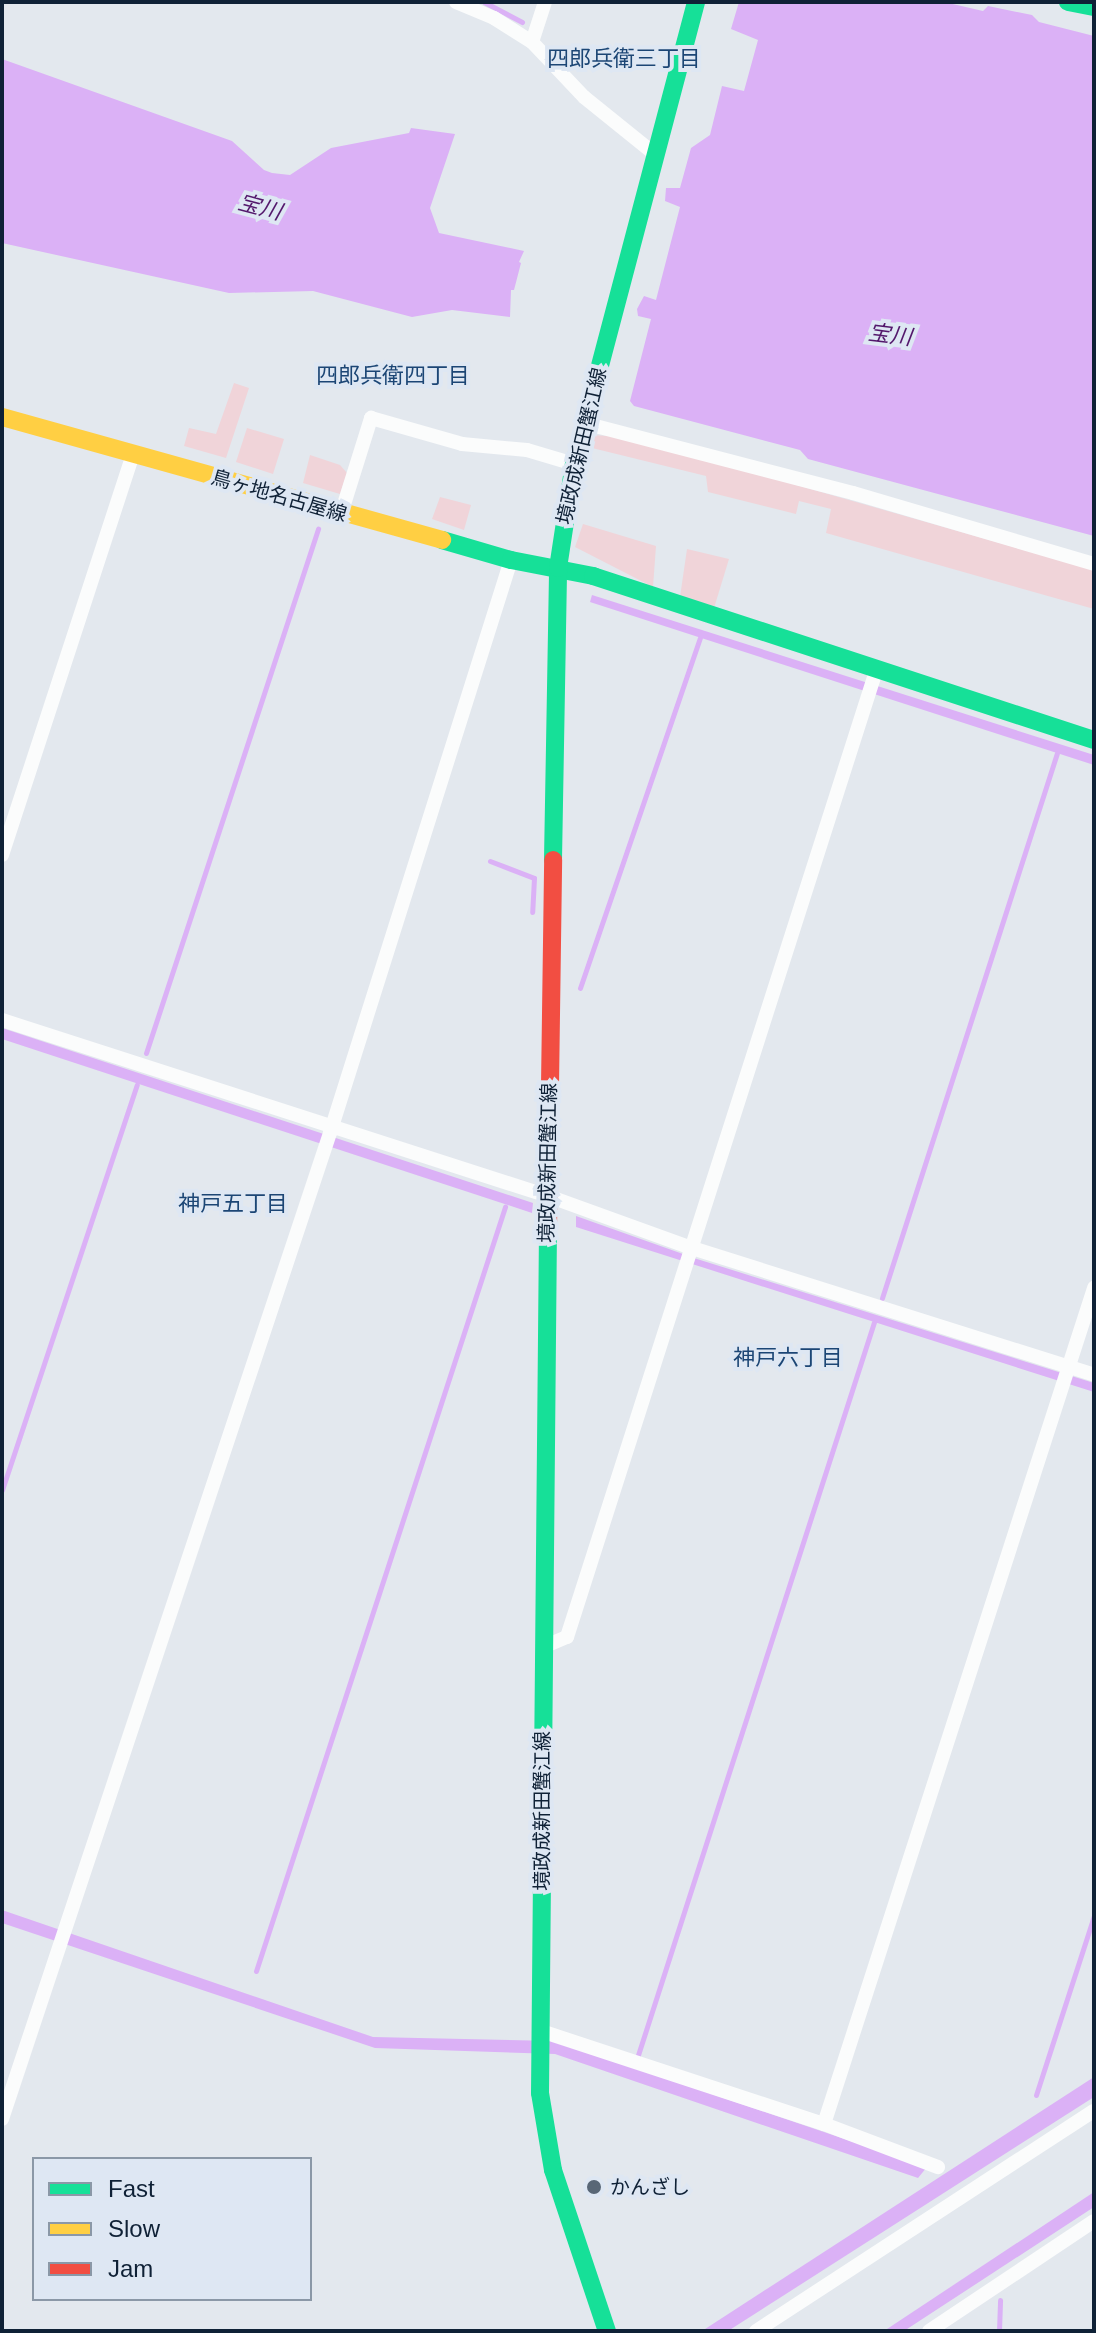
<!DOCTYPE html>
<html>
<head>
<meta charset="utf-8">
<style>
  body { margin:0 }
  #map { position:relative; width:1096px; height:2333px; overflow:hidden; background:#e3e8ee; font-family:Helvetica,"Noto Sans JP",sans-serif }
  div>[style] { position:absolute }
  .green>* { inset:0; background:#f0d4d9 }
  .water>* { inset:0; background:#dbb1f6 }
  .stream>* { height:5px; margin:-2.5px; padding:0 2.5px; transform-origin:2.5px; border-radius:2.5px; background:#dbb1f6 }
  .street>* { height:14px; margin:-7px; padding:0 7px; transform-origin:7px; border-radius:7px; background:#fbfcfc }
  .fast>* { height:18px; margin:-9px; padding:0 9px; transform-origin:9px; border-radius:9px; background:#16e098 }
  .slow>* { height:18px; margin:-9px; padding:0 9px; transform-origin:9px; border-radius:9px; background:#ffcf43 }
  .jam>* { height:18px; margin:-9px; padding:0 9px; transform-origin:9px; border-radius:9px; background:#f24e42 }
  .dots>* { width:22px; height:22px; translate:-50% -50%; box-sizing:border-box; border:4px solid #dee7f3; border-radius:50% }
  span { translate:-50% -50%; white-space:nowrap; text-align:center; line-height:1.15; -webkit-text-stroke:8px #dee7f3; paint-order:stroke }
  .street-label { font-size:20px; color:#0f2136 }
  .poi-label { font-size:20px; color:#0f2136 }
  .left { translate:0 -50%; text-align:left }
  .neighbourhood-label { font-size:22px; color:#1c4675 }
  .water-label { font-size:22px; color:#53186c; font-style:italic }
  .frame { position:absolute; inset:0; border:4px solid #0f2136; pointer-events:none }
  .legend { position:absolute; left:32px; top:2157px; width:280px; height:144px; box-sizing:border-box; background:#dee7f3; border:2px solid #8b98a7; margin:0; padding:10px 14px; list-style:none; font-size:24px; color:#0f2136 }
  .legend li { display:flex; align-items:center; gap:16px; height:40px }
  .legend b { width:40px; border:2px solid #8b98a7 }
</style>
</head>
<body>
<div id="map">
  <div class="green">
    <div style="clip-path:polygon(234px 383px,249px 388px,226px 458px,184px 446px,189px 428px,216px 434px)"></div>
    <div style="clip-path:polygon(247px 428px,284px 439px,273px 474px,236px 462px)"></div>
    <div style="clip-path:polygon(589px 435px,611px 436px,786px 482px,1094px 570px,1094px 609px,826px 533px,831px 509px,799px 501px,796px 514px,708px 492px,706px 476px,588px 447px)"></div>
    <div style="clip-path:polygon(310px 455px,340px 465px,347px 473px,340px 494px,303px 483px)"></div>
    <div style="clip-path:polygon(440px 497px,471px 505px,464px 530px,432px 519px)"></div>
    <div style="clip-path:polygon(583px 524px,656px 546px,653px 587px,575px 547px)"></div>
    <div style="clip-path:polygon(687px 549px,729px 559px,714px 608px,680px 597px)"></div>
  </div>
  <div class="water">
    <div style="clip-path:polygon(739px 2px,944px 2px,983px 11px,988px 6px,1032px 15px,1039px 22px,1094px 36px,1094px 536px,808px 459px,800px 450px,634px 406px,630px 401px,651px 319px,638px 316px,637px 309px,644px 296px,656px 300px,680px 207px,665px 201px,666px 188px,680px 188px,691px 148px,710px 135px,722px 86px,744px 91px,758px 40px,731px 29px)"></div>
    <div style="clip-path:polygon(2px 59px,232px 141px,264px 170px,272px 173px,290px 175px,331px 148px,409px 133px,411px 128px,455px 134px,430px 208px,439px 233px,524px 251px,519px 262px,521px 263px,514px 290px,511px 290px,510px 317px,452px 310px,412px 317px,313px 291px,229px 293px,2px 243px)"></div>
    <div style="clip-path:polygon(592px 595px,1094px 755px,1094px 765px,590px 602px)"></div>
    <div style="clip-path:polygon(2px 1028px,533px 1203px,532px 1213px,2px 1039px)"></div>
    <div style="clip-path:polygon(576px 1216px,697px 1259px,1094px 1383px,1094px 1392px,576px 1227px)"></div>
    <div style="clip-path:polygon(2px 1910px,373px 2037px,555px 2041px,927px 2167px,918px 2178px,555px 2054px,375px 2048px,2px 1923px)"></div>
    <div style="clip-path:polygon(1094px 2077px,1094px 2097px,728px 2331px,702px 2331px)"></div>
    <div style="clip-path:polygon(1094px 2192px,1094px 2207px,904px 2331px,884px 2331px)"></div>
  </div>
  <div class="stream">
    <div style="left:484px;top:2px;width:43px;rotate:27.8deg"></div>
    <div style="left:490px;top:861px;width:47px;rotate:21.1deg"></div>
    <div style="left:534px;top:878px;width:34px;rotate:93deg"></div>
    <div style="left:580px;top:988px;width:370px;rotate:-71.1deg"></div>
    <div style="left:146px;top:1053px;width:552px;rotate:-71.83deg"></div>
    <div style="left:882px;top:1298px;width:572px;rotate:-72.2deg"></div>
    <div style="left:2px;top:1490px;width:427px;rotate:-71.6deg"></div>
    <div style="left:256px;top:1971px;width:804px;rotate:-71.95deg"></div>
    <div style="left:638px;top:2055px;width:770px;rotate:-72.15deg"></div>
    <div style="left:1036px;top:2095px;width:189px;rotate:-72.1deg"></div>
    <div style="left:999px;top:2331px;width:31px;rotate:-88deg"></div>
  </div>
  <div class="street">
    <div style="left:456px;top:2px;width:41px;rotate:22.8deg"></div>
    <div style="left:494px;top:18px;width:45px;rotate:32.3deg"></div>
    <div style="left:532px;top:42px;width:76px;rotate:46.6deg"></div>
    <div style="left:584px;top:97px;width:94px;rotate:38.9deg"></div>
    <div style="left:532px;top:42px;width:42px;rotate:-72deg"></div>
    <div style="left:584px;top:423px;width:278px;rotate:14.6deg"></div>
    <div style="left:853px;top:493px;width:251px;rotate:16.4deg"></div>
    <div style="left:341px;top:514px;width:101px;rotate:-72.6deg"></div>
    <div style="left:371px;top:418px;width:95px;rotate:15.9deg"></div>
    <div style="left:462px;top:444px;width:65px;rotate:5.3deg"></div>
    <div style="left:527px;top:450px;width:49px;rotate:16.6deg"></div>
    <div style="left:2px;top:855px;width:422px;rotate:-71.9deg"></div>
    <div style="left:2px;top:1020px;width:574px;rotate:17.87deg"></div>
    <div style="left:548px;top:1196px;width:153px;rotate:19.9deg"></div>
    <div style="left:692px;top:1248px;width:422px;rotate:17.5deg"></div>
    <div style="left:543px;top:1647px;width:26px;rotate:-23deg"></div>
    <div style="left:567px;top:1637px;width:1014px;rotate:-72.26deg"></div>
    <div style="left:541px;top:2031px;width:298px;rotate:18.2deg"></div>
    <div style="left:824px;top:2124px;width:122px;rotate:20.7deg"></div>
    <div style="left:2px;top:2119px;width:1039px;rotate:-71.6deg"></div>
    <div style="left:330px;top:1133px;width:601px;rotate:-72.47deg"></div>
    <div style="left:824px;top:2124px;width:879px;rotate:-72.1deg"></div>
    <div style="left:756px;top:2331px;width:403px;rotate:-33.1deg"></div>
    <div style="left:929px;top:2331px;width:198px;rotate:-33.7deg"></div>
  </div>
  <div class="fast">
    <div style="left:1068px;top:2px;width:26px;rotate:11deg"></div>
    <div style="left:442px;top:540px;width:72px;rotate:16.2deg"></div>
    <div style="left:511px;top:560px;width:84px;rotate:11deg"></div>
    <div style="left:593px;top:576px;width:527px;rotate:18.13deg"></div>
    <div style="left:553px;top:860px;width:292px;rotate:-89deg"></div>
    <div style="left:558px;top:568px;width:105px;rotate:-81.3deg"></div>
    <div style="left:574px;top:464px;width:478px;rotate:-75.2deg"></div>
    <div style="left:548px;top:1229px;width:864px;rotate:90.53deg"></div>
    <div style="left:540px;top:2093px;width:78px;rotate:80.4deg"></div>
    <div style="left:553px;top:2170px;width:170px;rotate:71.5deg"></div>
  </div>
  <div class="slow">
    <div style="left:2px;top:417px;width:457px;rotate:15.6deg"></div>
  </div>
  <div class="jam">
    <div style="left:548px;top:1229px;width:369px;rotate:-89.2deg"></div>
  </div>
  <div class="dots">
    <div style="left:594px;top:2187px;background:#596776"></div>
  </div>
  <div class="street-label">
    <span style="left:582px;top:446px;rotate:-77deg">境政成新田蟹江線</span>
    <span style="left:279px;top:496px;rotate:16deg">鳥ヶ地名古屋線</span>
    <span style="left:548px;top:1163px;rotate:-89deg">境政成新田蟹江線</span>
    <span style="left:542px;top:1811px;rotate:-90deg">境政成新田蟹江線</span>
  </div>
  <div class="poi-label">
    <span class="left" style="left:610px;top:2187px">かんざし</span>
  </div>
  <div class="neighbourhood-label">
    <span style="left:624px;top:59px">四郎兵衛三丁目</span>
    <span style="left:393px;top:376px">四郎兵衛四丁目</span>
    <span style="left:233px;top:1204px">神戸五丁目</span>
    <span style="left:788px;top:1358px">神戸六丁目</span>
  </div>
  <div class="water-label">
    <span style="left:260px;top:207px;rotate:15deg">宝川</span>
    <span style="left:890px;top:335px;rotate:7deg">宝川</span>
  </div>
  <div class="frame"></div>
  <ul class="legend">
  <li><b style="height:10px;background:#16e098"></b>Fast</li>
  <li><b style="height:10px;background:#ffcf43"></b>Slow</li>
  <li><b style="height:10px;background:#f24e42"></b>Jam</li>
  </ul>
</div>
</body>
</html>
